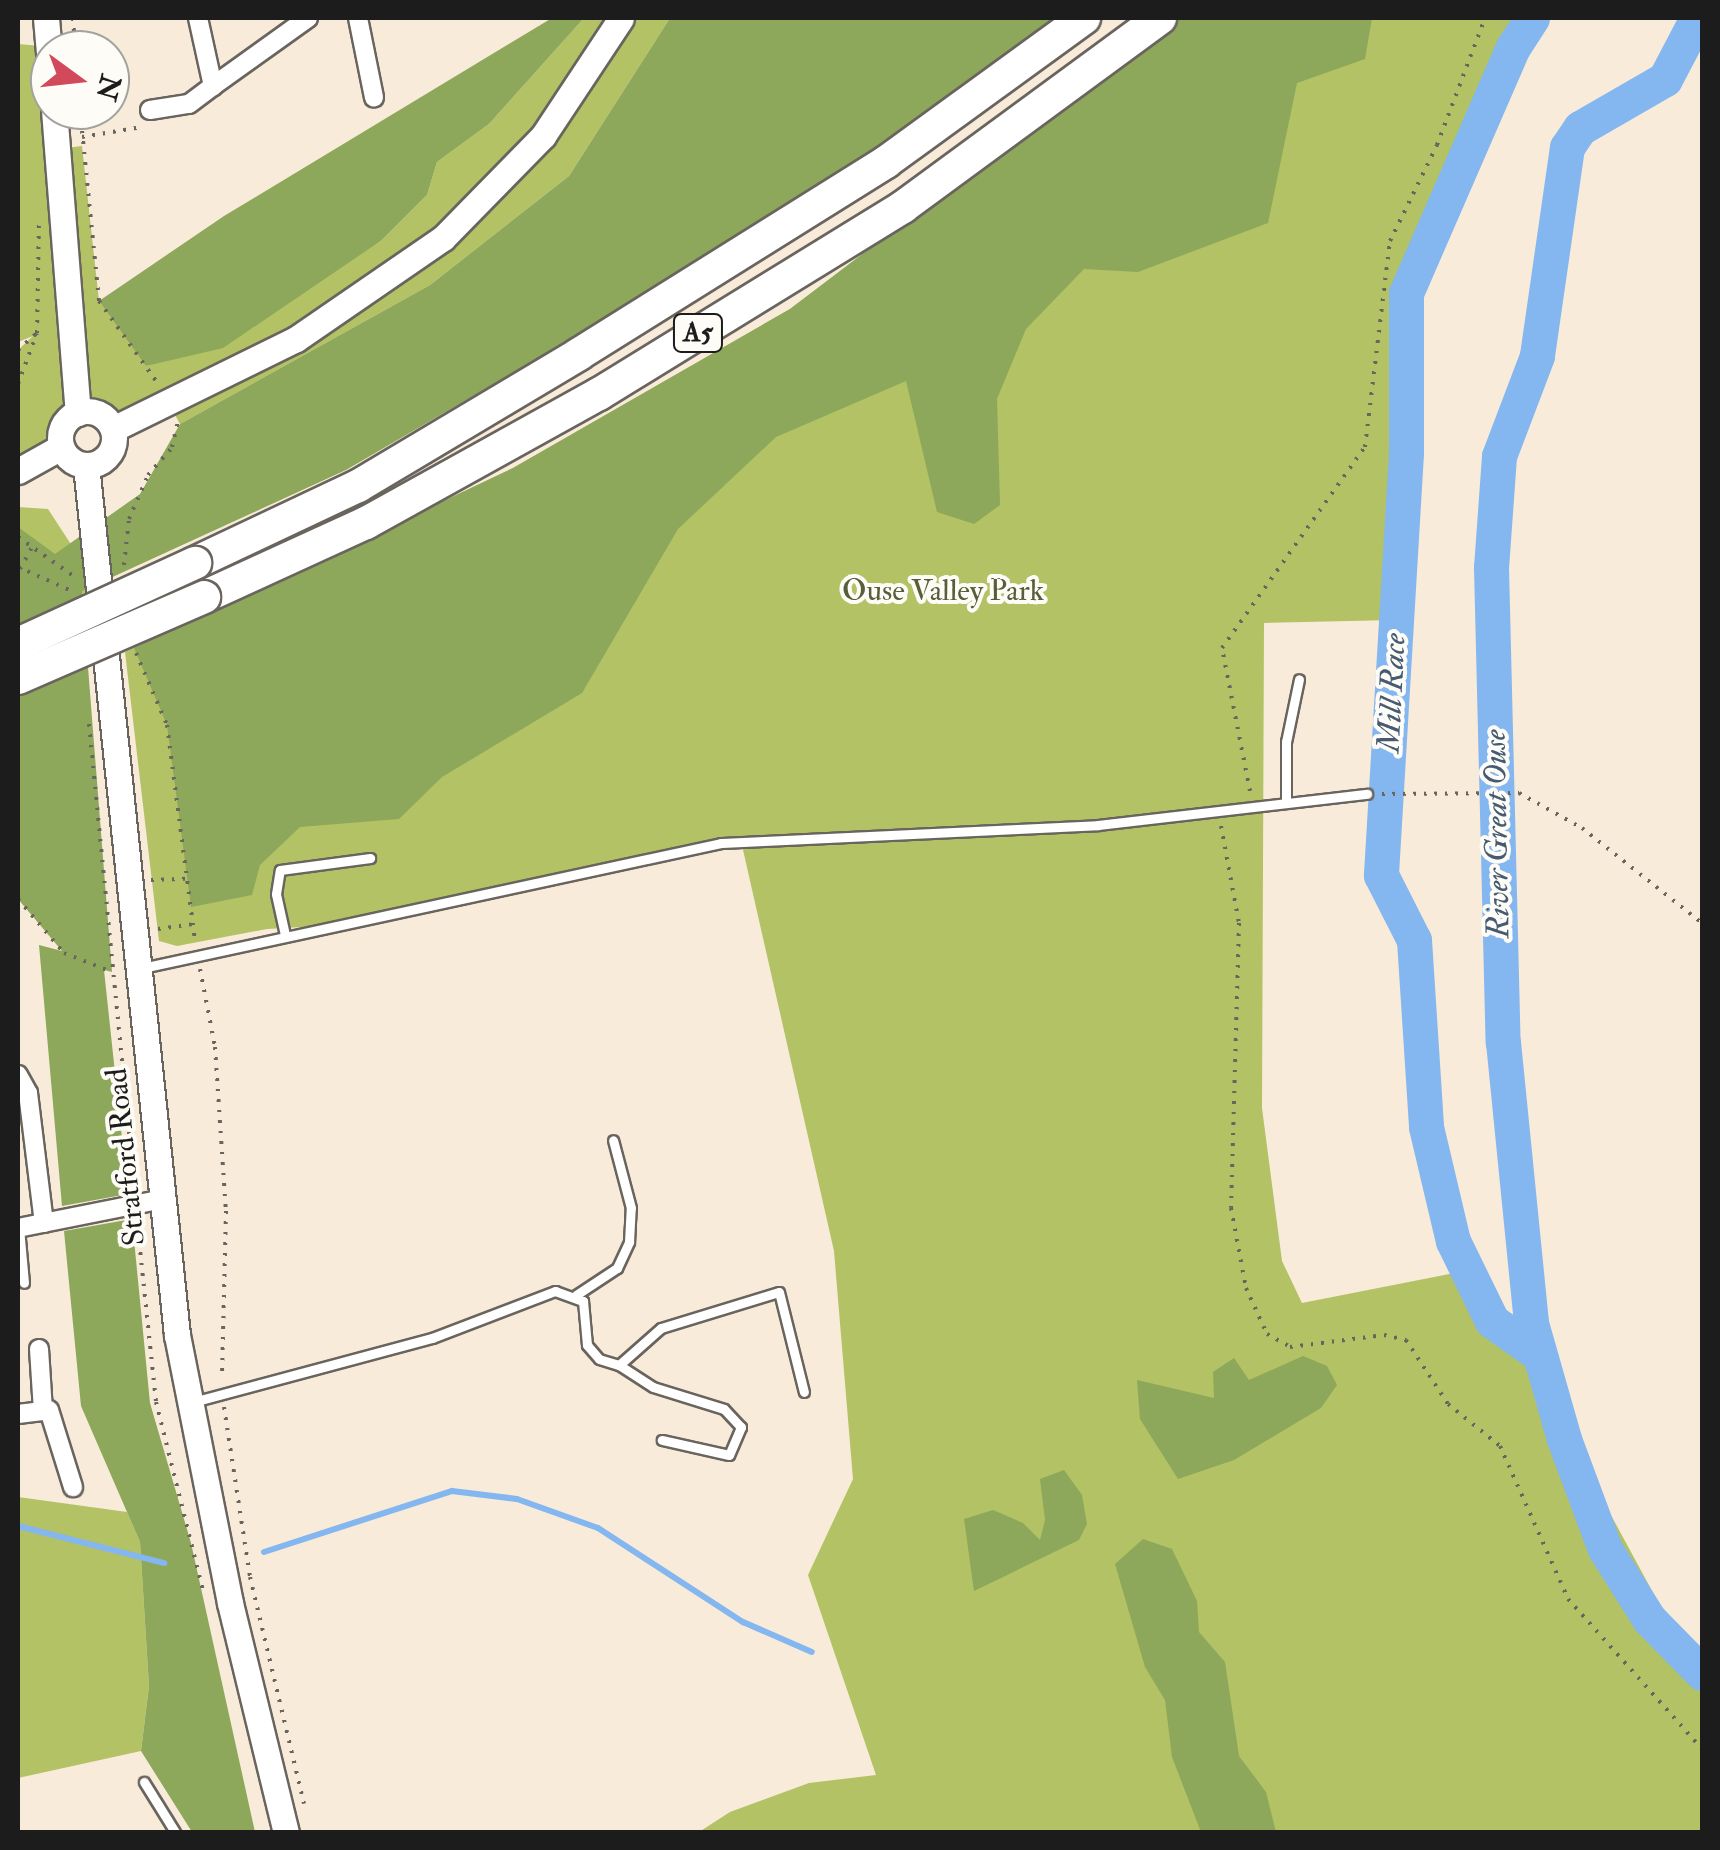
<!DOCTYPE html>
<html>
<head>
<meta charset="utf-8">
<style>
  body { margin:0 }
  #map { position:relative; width:1720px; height:1850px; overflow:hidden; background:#f8ebd9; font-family:"IM FELL Double Pica",serif }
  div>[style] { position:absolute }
  .green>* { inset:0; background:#b2c264 }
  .forest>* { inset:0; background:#8da85a }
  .stream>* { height:6px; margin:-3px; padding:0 3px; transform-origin:3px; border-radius:3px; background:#84b6f0 }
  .river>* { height:35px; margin:-17.5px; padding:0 17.5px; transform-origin:17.5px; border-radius:17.5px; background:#84b6f0 }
  .path>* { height:4px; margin-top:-2px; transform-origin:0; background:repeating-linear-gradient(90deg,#69645e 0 2.5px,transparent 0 10.5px) }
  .roads { filter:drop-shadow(2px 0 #69645e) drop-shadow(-2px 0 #69645e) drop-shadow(0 2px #69645e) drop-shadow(0 -2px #69645e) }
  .lane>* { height:9px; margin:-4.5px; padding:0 4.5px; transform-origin:4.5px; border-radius:4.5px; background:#fff }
  .street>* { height:18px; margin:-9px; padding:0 9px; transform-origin:9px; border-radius:9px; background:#fff }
  .secondary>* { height:25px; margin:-12.5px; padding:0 12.5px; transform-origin:12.5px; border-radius:12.5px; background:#fff }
  .secondary>.ring { margin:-12.5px; padding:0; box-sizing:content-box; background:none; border:25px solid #fff; border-radius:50% }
  .highway>* { height:32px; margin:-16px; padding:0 16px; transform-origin:16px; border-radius:16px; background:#fff }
  .bridges { filter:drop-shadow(2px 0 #69645e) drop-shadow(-2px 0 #69645e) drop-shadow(0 2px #69645e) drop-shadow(0 -2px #69645e) }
  .highway-bridge>* { height:32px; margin:-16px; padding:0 16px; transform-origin:16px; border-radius:16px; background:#fff }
  span { translate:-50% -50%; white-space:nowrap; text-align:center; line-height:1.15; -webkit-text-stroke:8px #fdfcf7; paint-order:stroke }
  .shield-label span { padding:2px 8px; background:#fdfcf7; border:2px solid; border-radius:8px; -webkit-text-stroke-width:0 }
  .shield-label { font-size:28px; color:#1c1c1c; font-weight:700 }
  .park-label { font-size:30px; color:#585e39 }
  .street-label { font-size:30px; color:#1c1c1c }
  .water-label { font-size:32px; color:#465a71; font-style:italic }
  .frame { position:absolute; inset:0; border:20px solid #1c1c1c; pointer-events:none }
  .north { position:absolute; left:30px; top:30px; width:100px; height:100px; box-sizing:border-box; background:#fdfcf7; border:2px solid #a3a29f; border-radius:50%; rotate:105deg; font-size:28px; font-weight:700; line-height:40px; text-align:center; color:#1c1c1c }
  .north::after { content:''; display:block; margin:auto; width:35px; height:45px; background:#d1495b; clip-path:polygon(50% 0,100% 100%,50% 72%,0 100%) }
</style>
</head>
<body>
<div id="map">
  <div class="green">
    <div style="clip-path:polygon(584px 18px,670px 18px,569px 176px,430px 285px,180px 424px,168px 402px,107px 420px,88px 411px,74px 414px,60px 442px,18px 470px,18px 350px,33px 336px,18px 342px,18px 44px,41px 46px,66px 258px,57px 149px,82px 146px,99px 301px,147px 366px,305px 288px,382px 240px,427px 195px,437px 162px,489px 124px)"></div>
    <div style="clip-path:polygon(1178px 18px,1532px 18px,1513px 47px,1406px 293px,1406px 453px,1394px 620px,1264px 623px,1262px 1108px,1282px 1261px,1302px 1303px,1485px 1267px,1503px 1316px,1702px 1683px,1702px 1832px,699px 1832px,730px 1812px,809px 1783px,876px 1775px,808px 1575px,853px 1479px,834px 1251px,741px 841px,336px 925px,267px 929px,177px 946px,159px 941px,125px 652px,513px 468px,790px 309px)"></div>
    <div style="clip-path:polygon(18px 507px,48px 509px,87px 569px,89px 591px,18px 619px)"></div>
    <div style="clip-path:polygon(18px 1497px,127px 1512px,140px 1542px,149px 1686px,141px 1751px,18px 1778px)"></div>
  </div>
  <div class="forest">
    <div style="clip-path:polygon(552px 18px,584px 18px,489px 124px,437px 162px,427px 195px,382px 240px,223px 348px,146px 366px,99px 301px,224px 216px)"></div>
    <div style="clip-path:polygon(670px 18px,1055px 18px,928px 115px,583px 332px,346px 470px,82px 591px,112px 972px,104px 970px,128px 1194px,62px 1206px,39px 945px,62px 951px,18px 899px,18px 527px,55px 554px,140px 494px,180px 424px,430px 285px,569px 176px)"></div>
    <div style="clip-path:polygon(1172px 18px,1372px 18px,1365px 59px,1297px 83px,1268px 223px,1138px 272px,1084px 269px,1026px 329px,997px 399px,1000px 505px,974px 524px,937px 512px,906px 381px,776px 437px,678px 529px,582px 693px,442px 777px,399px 819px,300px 827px,260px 865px,252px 895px,191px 907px,167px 725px,134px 648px,513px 468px,790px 309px)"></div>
    <div style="clip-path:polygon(132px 1219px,150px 1403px,191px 1543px,255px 1832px,192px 1832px,141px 1751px,149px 1686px,140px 1542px,81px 1406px,64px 1231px)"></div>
    <div style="clip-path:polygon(1303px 1356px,1327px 1366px,1337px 1385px,1321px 1408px,1234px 1460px,1178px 1479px,1140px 1419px,1137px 1380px,1214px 1398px,1213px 1372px,1234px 1358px,1249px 1380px)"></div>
    <div style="clip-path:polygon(1064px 1470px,1082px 1495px,1087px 1524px,1079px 1540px,974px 1591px,964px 1519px,993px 1510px,1023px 1523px,1040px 1540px,1045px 1520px,1040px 1479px)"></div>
    <div style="clip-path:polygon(1143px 1539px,1172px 1549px,1197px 1601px,1199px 1632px,1225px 1662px,1239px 1756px,1266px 1792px,1276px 1832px,1201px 1832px,1172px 1757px,1165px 1700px,1145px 1667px,1115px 1564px)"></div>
  </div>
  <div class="stream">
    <div style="left:18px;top:1526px;width:151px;rotate:14.2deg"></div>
    <div style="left:264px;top:1552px;width:198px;rotate:-18deg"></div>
    <div style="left:452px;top:1491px;width:65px;rotate:7deg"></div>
    <div style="left:517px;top:1499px;width:86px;rotate:19.7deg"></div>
    <div style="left:598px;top:1528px;width:173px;rotate:33deg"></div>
    <div style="left:743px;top:1622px;width:75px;rotate:23.5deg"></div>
  </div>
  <div class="river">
    <div style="left:1532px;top:18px;width:35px;rotate:123deg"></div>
    <div style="left:1513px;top:47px;width:268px;rotate:113.5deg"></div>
    <div style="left:1406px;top:293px;width:160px;rotate:90deg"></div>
    <div style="left:1406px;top:453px;width:423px;rotate:93.4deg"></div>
    <div style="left:1381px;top:875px;width:73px;rotate:63.1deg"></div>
    <div style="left:1414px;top:940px;width:187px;rotate:86.3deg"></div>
    <div style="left:1426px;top:1127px;width:117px;rotate:76.7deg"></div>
    <div style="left:1453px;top:1241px;width:89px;rotate:64deg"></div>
    <div style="left:1492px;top:1321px;width:55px;rotate:35.4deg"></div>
    <div style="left:1697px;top:18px;width:69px;rotate:117.7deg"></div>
    <div style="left:1665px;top:79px;width:98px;rotate:150deg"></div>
    <div style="left:1580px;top:128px;width:23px;rotate:124deg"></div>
    <div style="left:1567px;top:147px;width:211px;rotate:98.2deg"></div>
    <div style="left:1537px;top:356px;width:107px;rotate:110.8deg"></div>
    <div style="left:1499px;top:456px;width:111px;rotate:94.1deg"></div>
    <div style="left:1491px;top:567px;width:475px;rotate:88.6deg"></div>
    <div style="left:1503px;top:1042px;width:282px;rotate:84.3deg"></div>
    <div style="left:1531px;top:1323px;width:121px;rotate:74.1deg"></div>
    <div style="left:1564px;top:1439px;width:117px;rotate:69.6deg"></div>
    <div style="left:1605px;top:1549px;width:83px;rotate:57.8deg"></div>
    <div style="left:1649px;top:1619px;width:76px;rotate:45.5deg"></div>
  </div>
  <div class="path">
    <div style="left:73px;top:18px;width:32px;rotate:86deg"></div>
    <div style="left:80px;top:110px;width:192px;rotate:84.3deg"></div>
    <div style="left:99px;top:301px;width:98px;rotate:54.5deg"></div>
    <div style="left:82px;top:137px;width:61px;rotate:-9.5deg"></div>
    <div style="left:18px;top:350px;width:25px;rotate:-42deg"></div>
    <div style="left:37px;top:333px;width:110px;rotate:-89deg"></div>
    <div style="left:18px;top:384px;width:54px;rotate:-69.6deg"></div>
    <div style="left:18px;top:537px;width:70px;rotate:35.1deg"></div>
    <div style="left:124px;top:565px;width:46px;rotate:-83.8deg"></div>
    <div style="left:129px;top:519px;width:48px;rotate:-66.6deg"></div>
    <div style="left:148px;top:475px;width:37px;rotate:-49deg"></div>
    <div style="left:172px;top:447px;width:28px;rotate:-77deg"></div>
    <div style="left:18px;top:567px;width:59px;rotate:24deg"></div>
    <div style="left:20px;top:569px;width:25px;rotate:-61deg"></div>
    <div style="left:136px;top:653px;width:78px;rotate:66.7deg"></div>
    <div style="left:167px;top:725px;width:217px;rotate:82.6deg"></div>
    <div style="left:89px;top:724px;width:465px;rotate:84.4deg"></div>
    <div style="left:1250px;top:791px;width:146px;rotate:-101.1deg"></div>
    <div style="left:1222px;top:648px;width:247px;rotate:-54.6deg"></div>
    <div style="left:1365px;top:447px;width:208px;rotate:-83.1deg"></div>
    <div style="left:1390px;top:241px;width:107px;rotate:-63.9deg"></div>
    <div style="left:1437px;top:145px;width:136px;rotate:-69.3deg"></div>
    <div style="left:1382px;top:794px;width:137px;rotate:-0.4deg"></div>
    <div style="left:1519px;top:793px;width:72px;rotate:29.1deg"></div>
    <div style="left:1582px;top:828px;width:153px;rotate:38.4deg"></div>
    <div style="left:1221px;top:826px;width:99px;rotate:79.5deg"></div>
    <div style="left:1239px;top:923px;width:285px;rotate:91.6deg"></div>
    <div style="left:1231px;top:1208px;width:81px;rotate:79.4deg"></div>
    <div style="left:1246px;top:1288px;width:51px;rotate:65.5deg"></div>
    <div style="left:1267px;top:1334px;width:26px;rotate:29deg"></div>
    <div style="left:1290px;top:1347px;width:95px;rotate:-7.3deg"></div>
    <div style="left:1384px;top:1335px;width:23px;rotate:13deg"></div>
    <div style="left:1406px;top:1340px;width:77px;rotate:56.7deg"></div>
    <div style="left:1448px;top:1404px;width:67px;rotate:38.9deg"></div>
    <div style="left:1500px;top:1446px;width:167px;rotate:66deg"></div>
    <div style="left:1568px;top:1599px;width:201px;rotate:48.2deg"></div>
    <div style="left:151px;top:880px;width:35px;rotate:-2deg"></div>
    <div style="left:18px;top:899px;width:71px;rotate:49.6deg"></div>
    <div style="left:64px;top:953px;width:52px;rotate:21.6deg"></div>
    <div style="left:158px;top:929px;width:35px;rotate:-8deg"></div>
    <div style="left:200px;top:969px;width:79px;rotate:79.1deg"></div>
    <div style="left:215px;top:1047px;width:164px;rotate:86.2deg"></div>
    <div style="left:226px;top:1211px;width:167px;rotate:91.4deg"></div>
    <div style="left:137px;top:1221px;width:182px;rotate:84deg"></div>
    <div style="left:156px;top:1402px;width:194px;rotate:76deg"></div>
    <div style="left:224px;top:1407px;width:172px;rotate:81.3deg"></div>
    <div style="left:250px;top:1577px;width:233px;rotate:76.6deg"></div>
  </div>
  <div class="roads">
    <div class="lane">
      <div style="left:1286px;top:802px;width:60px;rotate:-90deg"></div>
      <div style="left:1286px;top:742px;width:64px;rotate:-78.3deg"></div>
      <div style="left:285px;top:935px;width:42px;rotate:-102.4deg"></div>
      <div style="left:276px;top:894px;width:24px;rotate:-81deg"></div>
      <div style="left:280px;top:870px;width:91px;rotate:-7.6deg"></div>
      <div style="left:142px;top:968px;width:592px;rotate:-12.18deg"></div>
      <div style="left:721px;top:843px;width:377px;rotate:-2.7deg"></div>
      <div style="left:1098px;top:825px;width:271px;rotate:-6.6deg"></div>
      <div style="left:19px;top:1228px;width:55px;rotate:84.8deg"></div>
      <div style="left:576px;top:1295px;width:49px;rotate:-33.4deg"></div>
      <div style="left:617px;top:1268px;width:29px;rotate:-65deg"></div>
      <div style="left:629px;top:1242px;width:34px;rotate:-87deg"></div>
      <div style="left:631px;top:1208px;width:70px;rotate:-104.8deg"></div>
      <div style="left:619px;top:1365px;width:40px;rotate:32.9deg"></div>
      <div style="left:653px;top:1387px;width:74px;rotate:17.2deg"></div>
      <div style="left:724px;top:1409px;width:25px;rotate:47deg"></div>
      <div style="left:741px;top:1427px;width:30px;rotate:113deg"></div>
      <div style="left:729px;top:1455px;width:69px;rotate:-167.4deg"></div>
      <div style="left:193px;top:1402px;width:247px;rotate:-15deg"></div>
      <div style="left:432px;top:1338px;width:132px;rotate:-20.9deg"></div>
      <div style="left:555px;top:1291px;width:30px;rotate:20deg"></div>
      <div style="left:583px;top:1301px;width:44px;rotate:84.8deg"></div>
      <div style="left:587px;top:1345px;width:18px;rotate:49deg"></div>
      <div style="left:599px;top:1359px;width:21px;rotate:17deg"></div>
      <div style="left:619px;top:1365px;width:56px;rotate:-41.4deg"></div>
      <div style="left:661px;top:1328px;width:123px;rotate:-17deg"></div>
      <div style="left:779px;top:1292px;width:103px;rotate:76deg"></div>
      <div style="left:144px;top:1782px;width:59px;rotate:58.2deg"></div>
    </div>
    <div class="street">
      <div style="left:198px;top:18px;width:70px;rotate:77.6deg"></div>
      <div style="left:213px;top:86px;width:117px;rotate:-35.6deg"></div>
      <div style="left:358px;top:18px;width:81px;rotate:78.6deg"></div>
      <div style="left:150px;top:110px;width:39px;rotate:-9deg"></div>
      <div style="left:189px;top:104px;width:30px;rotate:-37deg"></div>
      <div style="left:18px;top:1075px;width:21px;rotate:61deg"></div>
      <div style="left:28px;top:1093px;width:131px;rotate:83deg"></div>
      <div style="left:18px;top:1228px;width:148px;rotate:-11.3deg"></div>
      <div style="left:39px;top:1349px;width:62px;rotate:86.3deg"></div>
      <div style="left:18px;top:1414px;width:31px;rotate:-7deg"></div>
      <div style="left:49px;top:1410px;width:81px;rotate:72.7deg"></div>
    </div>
    <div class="secondary">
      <div style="left:46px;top:18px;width:47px;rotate:85.1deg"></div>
      <div style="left:54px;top:110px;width:304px;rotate:85.5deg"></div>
      <div class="ring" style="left:60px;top:411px;width:29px;height:29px"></div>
      <div style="left:113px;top:429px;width:204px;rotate:-26.2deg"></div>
      <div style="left:296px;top:339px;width:178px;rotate:-34.5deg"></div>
      <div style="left:443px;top:238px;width:143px;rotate:-45.6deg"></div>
      <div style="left:543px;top:136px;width:141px;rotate:-56.5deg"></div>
      <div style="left:86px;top:465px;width:875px;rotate:84.03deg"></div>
      <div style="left:177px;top:1335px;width:273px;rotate:78.8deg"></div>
      <div style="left:230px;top:1603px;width:236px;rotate:76.3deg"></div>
      <div style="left:18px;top:471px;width:49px;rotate:-29.2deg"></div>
    </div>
    <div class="highway">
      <div style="left:195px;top:563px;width:180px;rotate:-25.3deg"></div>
      <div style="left:358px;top:486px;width:257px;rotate:-30.8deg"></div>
      <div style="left:579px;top:354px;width:362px;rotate:-32deg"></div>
      <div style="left:886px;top:162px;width:245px;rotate:-36deg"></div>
      <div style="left:204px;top:597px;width:178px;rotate:-24.6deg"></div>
      <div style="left:366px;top:523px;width:266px;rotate:-29deg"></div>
      <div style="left:599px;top:394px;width:357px;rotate:-31.6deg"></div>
      <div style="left:903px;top:207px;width:319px;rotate:-36.3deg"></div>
    </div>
  </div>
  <div class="bridges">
    <div class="highway-bridge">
      <div style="left:18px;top:644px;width:195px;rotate:-24.6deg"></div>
      <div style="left:18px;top:678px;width:203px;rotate:-23.5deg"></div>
    </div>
  </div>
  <div class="shield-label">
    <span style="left:698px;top:333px">A5</span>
  </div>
  <div class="park-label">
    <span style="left:943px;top:591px">Ouse Valley Park</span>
  </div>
  <div class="street-label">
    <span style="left:126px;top:1157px;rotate:-96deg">Stratford Road</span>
  </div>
  <div class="water-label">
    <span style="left:1392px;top:693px;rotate:-87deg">Mill Race</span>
    <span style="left:1497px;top:834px;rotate:-91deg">River Great Ouse</span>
  </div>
  <div class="frame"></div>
  <div class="north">N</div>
</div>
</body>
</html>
